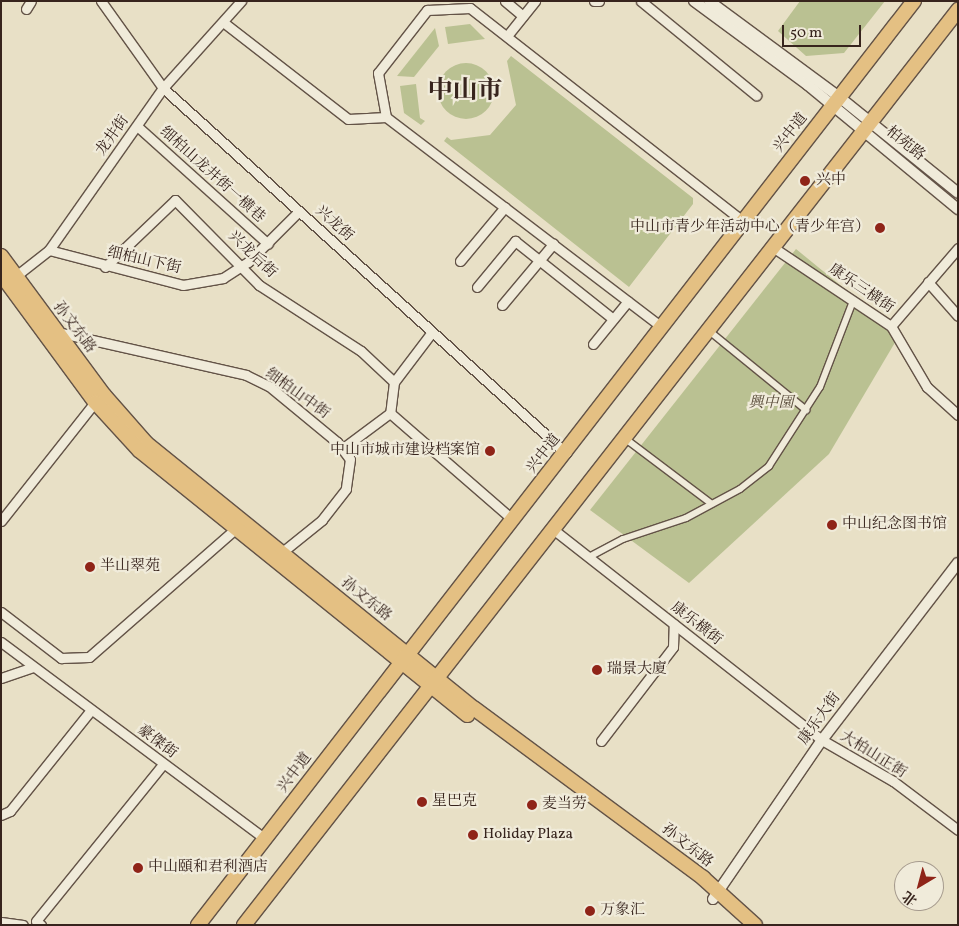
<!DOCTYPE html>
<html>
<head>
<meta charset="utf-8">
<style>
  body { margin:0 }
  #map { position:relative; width:959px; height:926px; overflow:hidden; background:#e8e0c6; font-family:Vollkorn,"Noto Serif SC",serif }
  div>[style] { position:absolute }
  .green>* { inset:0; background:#bac192 }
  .round { border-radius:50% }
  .roads { filter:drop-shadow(1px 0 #635347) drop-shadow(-1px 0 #635347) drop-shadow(0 1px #635347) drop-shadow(0 -1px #635347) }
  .pedestrian>* { height:6px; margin:-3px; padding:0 3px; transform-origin:3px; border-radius:3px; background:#f0ebda }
  .minor>* { height:9px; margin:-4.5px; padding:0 4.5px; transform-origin:4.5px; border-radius:4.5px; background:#f0ebda }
  .tertiary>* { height:10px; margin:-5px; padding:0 5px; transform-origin:5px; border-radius:5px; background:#f0ebda }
  .primary>* { height:14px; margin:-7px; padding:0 7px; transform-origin:7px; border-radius:7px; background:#e4c083 }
  .dots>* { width:14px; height:14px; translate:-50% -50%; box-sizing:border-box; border:2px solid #f0ebda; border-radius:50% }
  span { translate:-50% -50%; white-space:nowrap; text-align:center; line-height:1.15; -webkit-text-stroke:4.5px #f0ebda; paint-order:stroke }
  .street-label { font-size:15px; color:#37241d }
  .poi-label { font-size:15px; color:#37241d }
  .left { translate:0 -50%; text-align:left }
  .right { translate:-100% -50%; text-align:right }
  .park-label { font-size:15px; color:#584b3a; font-style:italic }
  .town-label { font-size:25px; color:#37241d; font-weight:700 }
  .frame { position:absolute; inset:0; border:2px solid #37241d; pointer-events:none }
  .north { position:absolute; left:894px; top:861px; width:50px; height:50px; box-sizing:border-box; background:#f0ebda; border:1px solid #a69b8e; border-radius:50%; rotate:217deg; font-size:14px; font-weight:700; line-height:20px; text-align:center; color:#37241d }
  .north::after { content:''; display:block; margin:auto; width:18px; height:22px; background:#8f2418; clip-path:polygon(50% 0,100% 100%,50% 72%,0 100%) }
  .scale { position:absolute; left:782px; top:25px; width:79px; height:22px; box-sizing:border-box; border:2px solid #37241d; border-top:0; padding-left:6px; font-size:15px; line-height:18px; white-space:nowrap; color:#37241d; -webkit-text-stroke:4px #f0ebda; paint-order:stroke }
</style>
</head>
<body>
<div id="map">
  <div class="green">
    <div style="clip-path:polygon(800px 1px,885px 1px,844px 53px,806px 56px,778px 31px)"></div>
    <div style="clip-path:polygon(470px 24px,485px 39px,448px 44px,445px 27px)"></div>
    <div style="clip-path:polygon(435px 28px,439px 46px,414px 77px,397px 76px)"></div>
    <div style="clip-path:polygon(511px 56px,693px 198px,693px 204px,629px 287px,444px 141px,447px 137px,451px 140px,490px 135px,516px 105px,507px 61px)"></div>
    <div class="round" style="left:438px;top:63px;width:56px;height:56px"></div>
    <div style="clip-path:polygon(416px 84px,420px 118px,425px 121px,421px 125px,404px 113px,400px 86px)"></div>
    <div style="clip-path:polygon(796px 249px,900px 334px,829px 454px,689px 583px,590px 510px)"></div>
  </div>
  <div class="roads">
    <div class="pedestrian">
      <div style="left:708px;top:330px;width:127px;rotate:39.2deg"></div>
      <div style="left:623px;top:437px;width:111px;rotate:37deg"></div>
      <div style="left:589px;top:557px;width:38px;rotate:-28deg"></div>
      <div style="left:623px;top:539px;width:66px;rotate:-18.4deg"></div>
      <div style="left:686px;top:518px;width:61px;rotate:-28.2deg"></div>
      <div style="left:740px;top:489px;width:37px;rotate:-38deg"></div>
      <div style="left:769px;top:466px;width:94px;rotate:-57.2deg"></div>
      <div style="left:820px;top:387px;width:92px;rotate:-69deg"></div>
    </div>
    <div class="minor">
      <div style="left:101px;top:1px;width:107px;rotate:54.5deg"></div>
      <div style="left:163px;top:88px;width:544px;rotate:42.17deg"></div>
      <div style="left:505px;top:1px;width:23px;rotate:40deg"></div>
      <div style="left:594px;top:1px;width:5px"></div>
      <div style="left:641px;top:1px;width:149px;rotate:39.3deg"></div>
      <div style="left:26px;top:9px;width:9px;rotate:-58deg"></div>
      <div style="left:223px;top:22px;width:158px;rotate:37.8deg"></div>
      <div style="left:348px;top:119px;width:38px;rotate:-3deg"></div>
      <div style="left:386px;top:117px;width:347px;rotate:37.3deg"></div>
      <div style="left:507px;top:36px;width:45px;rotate:-51.3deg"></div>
      <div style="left:386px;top:117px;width:45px;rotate:-100.3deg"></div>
      <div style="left:378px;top:73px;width:80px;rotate:-52.1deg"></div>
      <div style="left:427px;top:10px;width:43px;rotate:-2.7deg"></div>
      <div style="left:470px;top:8px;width:346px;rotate:38deg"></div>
      <div style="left:137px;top:126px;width:176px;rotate:42deg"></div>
      <div style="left:771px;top:246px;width:144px;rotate:33.7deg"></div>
      <div style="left:891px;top:326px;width:71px;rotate:59.5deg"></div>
      <div style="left:927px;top:387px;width:42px;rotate:42.1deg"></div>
      <div style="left:49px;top:250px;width:138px;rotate:14.6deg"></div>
      <div style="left:183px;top:285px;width:41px;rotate:-9.9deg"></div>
      <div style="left:223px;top:278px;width:30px;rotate:-33deg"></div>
      <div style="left:248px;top:262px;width:72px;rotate:-45deg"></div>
      <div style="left:460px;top:261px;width:70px;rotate:-50.2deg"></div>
      <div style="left:105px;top:267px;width:97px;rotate:-43.7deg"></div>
      <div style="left:175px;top:200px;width:120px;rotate:45.3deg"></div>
      <div style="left:259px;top:285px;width:121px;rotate:32.9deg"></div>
      <div style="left:361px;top:351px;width:45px;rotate:43.2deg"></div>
      <div style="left:12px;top:279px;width:47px;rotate:-38.1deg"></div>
      <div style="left:49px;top:250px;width:198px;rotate:-54.9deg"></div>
      <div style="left:163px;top:88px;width:117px;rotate:-48.1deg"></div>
      <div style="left:928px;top:282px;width:45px;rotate:48.6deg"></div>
      <div style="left:477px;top:287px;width:60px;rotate:-50.4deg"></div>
      <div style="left:515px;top:241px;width:125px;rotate:38.5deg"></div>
      <div style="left:502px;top:305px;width:80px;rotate:-50.1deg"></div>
      <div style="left:891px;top:326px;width:103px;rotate:-49.3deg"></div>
      <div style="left:57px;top:332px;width:194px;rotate:12.8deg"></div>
      <div style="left:246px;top:375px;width:25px;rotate:26deg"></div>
      <div style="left:269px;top:386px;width:88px;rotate:39.5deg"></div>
      <div style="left:337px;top:442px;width:21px;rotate:53deg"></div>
      <div style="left:350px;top:459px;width:30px;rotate:98deg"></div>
      <div style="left:346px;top:489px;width:39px;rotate:128deg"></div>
      <div style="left:322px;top:520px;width:53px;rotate:141.2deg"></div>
      <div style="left:432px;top:332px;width:63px;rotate:127.2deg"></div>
      <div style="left:394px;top:382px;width:31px;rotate:97deg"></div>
      <div style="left:390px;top:413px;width:163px;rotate:41deg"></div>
      <div style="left:593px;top:344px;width:55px;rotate:-50.9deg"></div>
      <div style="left:343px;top:448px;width:59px;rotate:-36.7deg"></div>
      <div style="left:1px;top:521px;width:152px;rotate:-51.7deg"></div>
      <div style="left:554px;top:530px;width:340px;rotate:38.1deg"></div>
      <div style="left:822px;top:740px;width:82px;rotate:30deg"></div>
      <div style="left:893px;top:781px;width:81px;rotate:37deg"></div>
      <div style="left:1px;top:612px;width:76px;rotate:37.5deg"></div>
      <div style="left:61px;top:658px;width:28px;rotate:-2deg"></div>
      <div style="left:89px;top:657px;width:193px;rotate:-41.2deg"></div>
      <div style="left:1px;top:642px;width:329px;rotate:36.7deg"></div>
      <div style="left:1px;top:678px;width:34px;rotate:-19deg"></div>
      <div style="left:601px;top:741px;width:118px;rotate:-52.5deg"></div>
      <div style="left:673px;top:647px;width:23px;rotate:-88deg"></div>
      <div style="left:1px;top:815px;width:10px;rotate:-24deg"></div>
      <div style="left:10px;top:811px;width:129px;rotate:-51.3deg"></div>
      <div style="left:1px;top:922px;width:22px;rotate:8deg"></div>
      <div style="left:41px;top:925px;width:6px;rotate:-141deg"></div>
      <div style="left:36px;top:921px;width:202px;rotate:-51deg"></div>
    </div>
    <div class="tertiary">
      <div style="left:694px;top:1px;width:142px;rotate:36.4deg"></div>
      <div style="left:808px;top:85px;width:195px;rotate:39.6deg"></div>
      <div style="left:709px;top:1px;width:160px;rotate:36.4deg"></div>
      <div style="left:838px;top:96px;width:154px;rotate:38.9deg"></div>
      <div style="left:713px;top:899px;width:193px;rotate:-55.6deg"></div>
      <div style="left:822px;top:740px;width:223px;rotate:-52.5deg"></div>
    </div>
    <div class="primary">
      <div style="left:1px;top:256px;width:173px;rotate:53.5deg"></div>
      <div style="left:104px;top:395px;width:64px;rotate:48.8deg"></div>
      <div style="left:146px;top:443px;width:423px;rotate:39deg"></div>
      <div style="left:475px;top:709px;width:284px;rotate:36.5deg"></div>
      <div style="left:703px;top:878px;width:70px;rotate:42.1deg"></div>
      <div style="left:1px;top:274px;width:159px;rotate:53.7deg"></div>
      <div style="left:95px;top:402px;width:65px;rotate:47.5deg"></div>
      <div style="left:139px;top:450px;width:422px;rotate:38.9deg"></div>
      <div style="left:198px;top:925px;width:1169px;rotate:-52.23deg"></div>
      <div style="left:244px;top:925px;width:1161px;rotate:-52.03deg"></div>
    </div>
  </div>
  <div class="dots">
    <div style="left:805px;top:181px;background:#8f2418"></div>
    <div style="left:880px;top:228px;background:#8f2418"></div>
    <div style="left:490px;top:451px;background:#8f2418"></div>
    <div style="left:832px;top:525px;background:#8f2418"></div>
    <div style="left:90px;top:567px;background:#8f2418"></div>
    <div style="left:597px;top:670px;background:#8f2418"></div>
    <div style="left:422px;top:802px;background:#8f2418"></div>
    <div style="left:532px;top:805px;background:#8f2418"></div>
    <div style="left:473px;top:835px;background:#8f2418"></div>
    <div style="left:138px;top:868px;background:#8f2418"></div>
    <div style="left:590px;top:911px;background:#8f2418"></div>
  </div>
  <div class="street-label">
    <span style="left:791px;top:133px;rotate:-52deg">兴中道</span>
    <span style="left:113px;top:136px;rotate:-55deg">龙井街</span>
    <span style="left:905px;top:144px;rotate:39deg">柏苑路</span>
    <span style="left:212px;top:175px;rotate:42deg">细柏山龙井街一横巷</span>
    <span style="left:334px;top:224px;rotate:42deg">兴龙街</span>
    <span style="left:252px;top:255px;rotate:44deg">兴龙后街</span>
    <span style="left:144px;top:261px;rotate:13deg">细柏山下街</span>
    <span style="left:861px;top:289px;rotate:34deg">康乐三横街</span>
    <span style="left:74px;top:328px;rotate:53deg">孙文东路</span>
    <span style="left:297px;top:394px;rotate:36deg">细柏山中街</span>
    <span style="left:544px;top:454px;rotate:-52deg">兴中道</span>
    <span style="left:366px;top:600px;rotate:39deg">孙文东路</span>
    <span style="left:696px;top:624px;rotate:38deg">康乐横街</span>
    <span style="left:820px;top:719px;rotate:-54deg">康乐大街</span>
    <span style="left:157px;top:742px;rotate:37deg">豪傑街</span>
    <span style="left:873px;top:755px;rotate:32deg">大柏山正街</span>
    <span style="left:295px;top:773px;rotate:-53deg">兴中道</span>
    <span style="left:687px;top:846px;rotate:38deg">孙文东路</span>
  </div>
  <div class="poi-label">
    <span class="left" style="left:816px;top:181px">兴中</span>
    <span class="right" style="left:870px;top:228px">中山市青少年活动中心（青少年宫）</span>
    <span class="right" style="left:480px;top:451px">中山市城市建设档案馆</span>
    <span class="left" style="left:842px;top:525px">中山纪念图书馆</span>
    <span class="left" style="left:100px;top:567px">半山翠苑</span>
    <span class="left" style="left:607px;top:670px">瑞景大廈</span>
    <span class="left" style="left:432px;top:802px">星巴克</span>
    <span class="left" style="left:542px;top:805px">麦当劳</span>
    <span class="left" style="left:483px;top:835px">Holiday Plaza</span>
    <span class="left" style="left:148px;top:868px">中山頤和君利酒店</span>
    <span class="left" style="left:600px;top:911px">万象汇</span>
  </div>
  <div class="park-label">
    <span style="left:771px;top:404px">興中園</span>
  </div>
  <div class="town-label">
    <span style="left:465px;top:92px">中山市</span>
  </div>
  <div class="frame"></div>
  <div class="north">北</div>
  <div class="scale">50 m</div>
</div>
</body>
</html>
